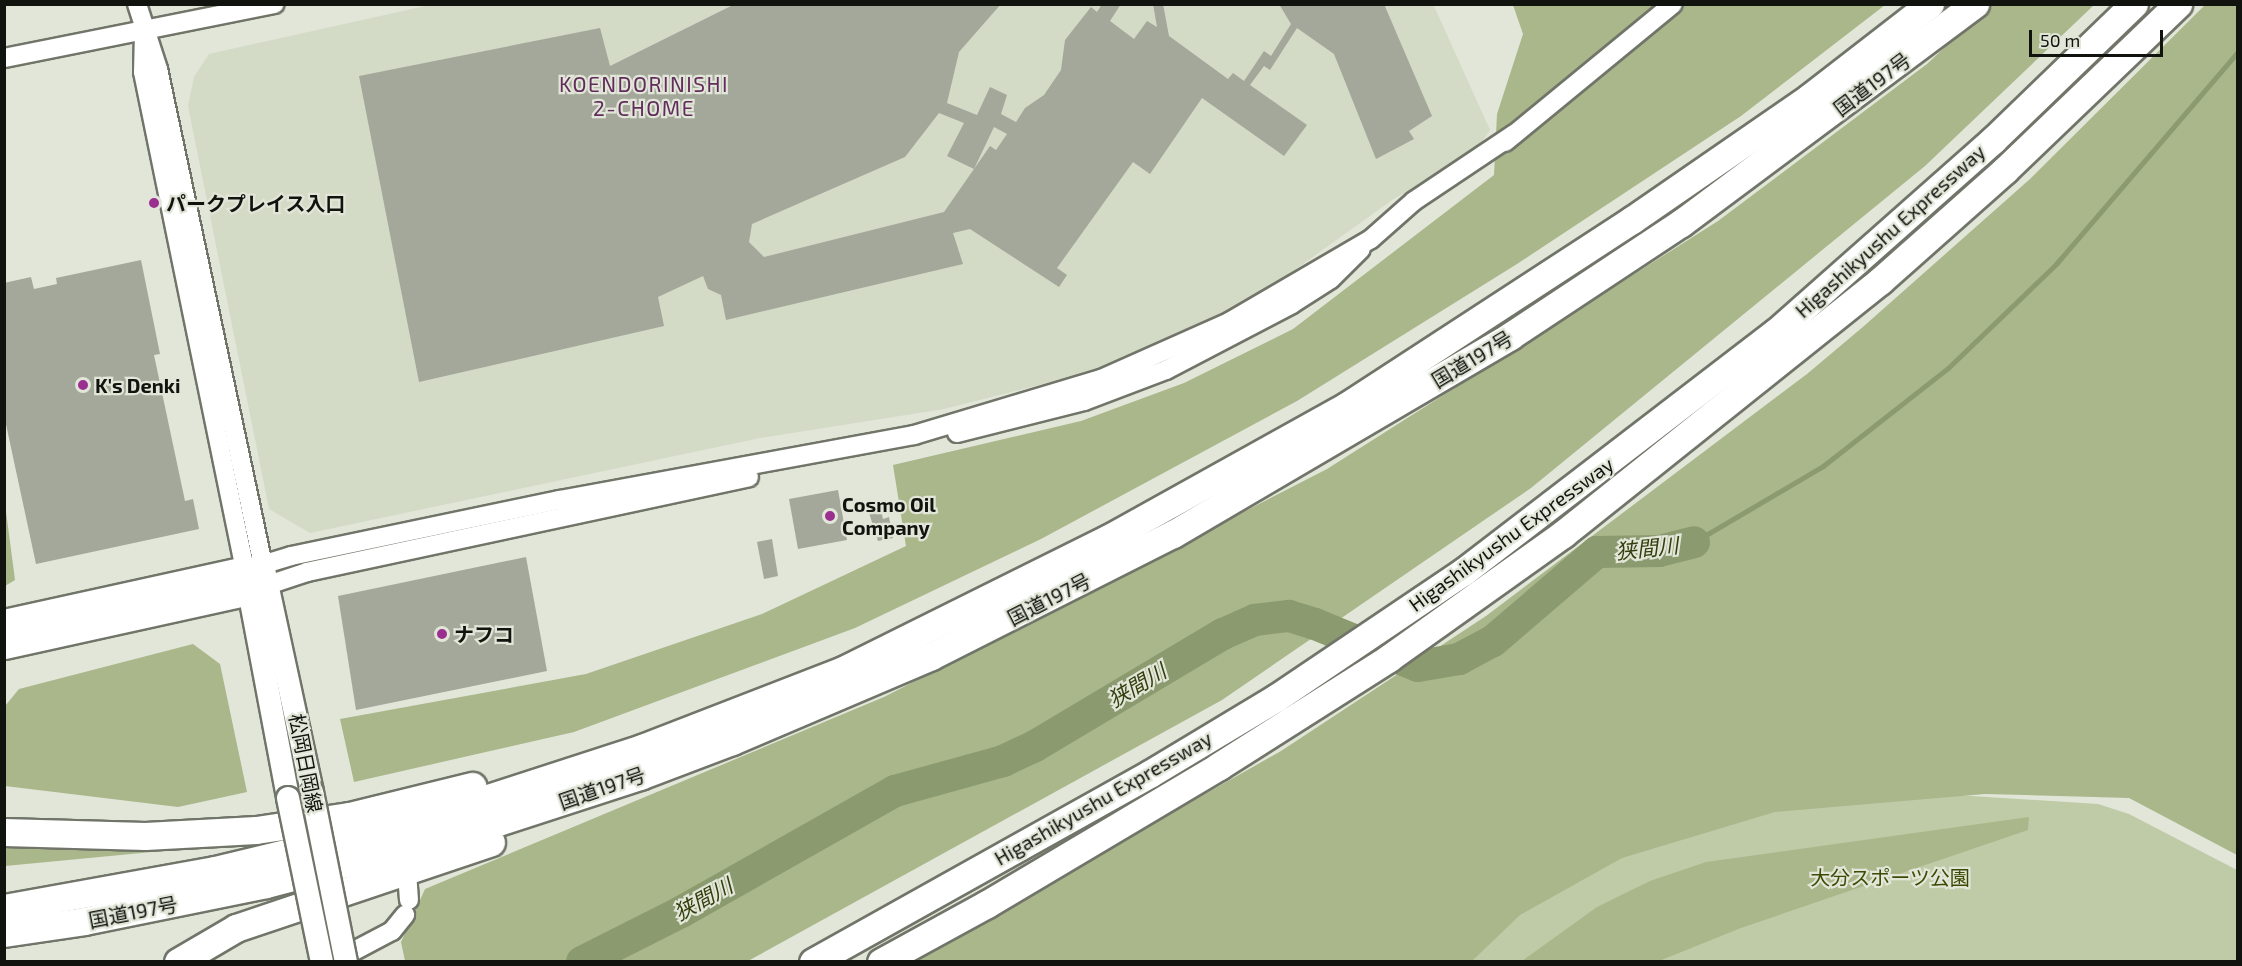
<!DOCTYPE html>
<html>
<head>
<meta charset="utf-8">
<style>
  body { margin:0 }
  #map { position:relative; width:2242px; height:966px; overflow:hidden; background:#e1e6d8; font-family:"Exo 2","Noto Sans JP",sans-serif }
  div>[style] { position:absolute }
  .built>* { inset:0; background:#d3dac5 }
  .green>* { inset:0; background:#bfcba6 }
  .forest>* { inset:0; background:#a9b78b }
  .stream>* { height:5px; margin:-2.5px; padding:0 2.5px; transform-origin:2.5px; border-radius:2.5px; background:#8c9a6f }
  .river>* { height:32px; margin:-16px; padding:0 16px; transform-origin:16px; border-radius:16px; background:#8c9a6f }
  .building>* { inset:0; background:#a3a89a }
  .roads { filter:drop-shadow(2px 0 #717569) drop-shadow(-2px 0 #717569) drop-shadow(0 2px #717569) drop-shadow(0 -2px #717569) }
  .minor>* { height:18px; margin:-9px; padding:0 9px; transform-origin:9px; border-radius:9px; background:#fff }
  .major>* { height:22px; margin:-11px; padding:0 11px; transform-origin:11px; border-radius:11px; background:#fff }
  .highway>* { height:27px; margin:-13.5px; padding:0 13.5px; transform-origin:13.5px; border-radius:13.5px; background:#fff }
  .bridges { filter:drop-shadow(2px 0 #717569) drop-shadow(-2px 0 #717569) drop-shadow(0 2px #717569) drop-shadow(0 -2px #717569) }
  .major-bridge>* { height:22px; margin:-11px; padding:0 11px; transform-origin:11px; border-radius:11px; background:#fff }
  .dots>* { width:16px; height:16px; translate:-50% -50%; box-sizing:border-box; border:3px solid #e1e6d8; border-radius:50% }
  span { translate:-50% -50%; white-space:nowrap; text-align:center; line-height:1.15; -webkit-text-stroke:4.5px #e1e6d8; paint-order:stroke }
  .street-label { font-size:20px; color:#11130e }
  .poi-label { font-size:20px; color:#11130e; font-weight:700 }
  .left { translate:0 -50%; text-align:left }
  .park-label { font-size:20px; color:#3b4b02 }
  .neighbourhood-label { font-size:21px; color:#612c5b; letter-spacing:1.5px }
  .water-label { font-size:21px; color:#323e0b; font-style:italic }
  .frame { position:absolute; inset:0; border:6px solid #11130e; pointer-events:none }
  .scale { position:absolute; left:2029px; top:30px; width:134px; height:27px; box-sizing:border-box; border:3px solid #11130e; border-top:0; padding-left:8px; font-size:18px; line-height:21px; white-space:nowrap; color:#11130e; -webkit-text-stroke:4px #e1e6d8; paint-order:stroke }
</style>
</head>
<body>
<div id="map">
  <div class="built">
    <div style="clip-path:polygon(1433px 4px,1490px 130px,1471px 157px,1395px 198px,1261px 294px,1193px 331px,1102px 369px,944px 409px,760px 438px,310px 533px,269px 509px,188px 106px,194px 77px,209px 54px,430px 5px)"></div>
  </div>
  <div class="green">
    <div style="clip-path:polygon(1878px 790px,2098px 804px,2129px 814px,2237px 870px,2237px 961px,1442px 962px,1639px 840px)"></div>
  </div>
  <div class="forest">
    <div style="clip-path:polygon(1513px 5px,1885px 5px,1741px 116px,1517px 264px,1297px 401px,1041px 539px,855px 628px,574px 732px,354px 782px,340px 719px,586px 674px,762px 614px,906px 546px,893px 465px,1081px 421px,1184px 383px,1293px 329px,1494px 175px,1497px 114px,1523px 34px)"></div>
    <div style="clip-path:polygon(1990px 5px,2094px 5px,1925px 166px,1531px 488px,1222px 700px,748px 961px,405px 961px,401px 942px,425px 889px,884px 697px,1327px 469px,1718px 221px,1927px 64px)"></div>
    <div style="clip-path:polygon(2205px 5px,2237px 5px,2237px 855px,2129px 798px,1985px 794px,1775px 812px,1622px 858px,1520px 915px,1472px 961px,908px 962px,1281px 751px,1486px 616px,1807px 374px,1864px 326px,2030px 179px)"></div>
    <div style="clip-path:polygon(5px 504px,15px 580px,5px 586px,4px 586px)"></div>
    <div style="clip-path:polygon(193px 644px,220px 664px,247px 792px,178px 807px,5px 786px,5px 706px,19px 689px)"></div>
    <div style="clip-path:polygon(2029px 817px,2028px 830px,1741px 928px,1659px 961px,1522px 961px,1597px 907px,1650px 881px,1706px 862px)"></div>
    <div style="clip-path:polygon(5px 846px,152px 852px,5px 866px)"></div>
  </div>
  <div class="stream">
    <div style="left:1694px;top:542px;width:150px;rotate:-30.5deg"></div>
    <div style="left:1823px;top:466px;width:159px;rotate:-38.1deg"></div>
    <div style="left:1948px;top:368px;width:150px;rotate:-43.9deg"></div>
    <div style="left:2056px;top:264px;width:279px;rotate:-49.4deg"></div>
  </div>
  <div class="river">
    <div style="left:582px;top:962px;width:111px;rotate:-26.8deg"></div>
    <div style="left:681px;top:912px;width:246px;rotate:-29.5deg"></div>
    <div style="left:895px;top:791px;width:112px;rotate:-15.5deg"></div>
    <div style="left:1003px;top:761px;width:35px;rotate:-25deg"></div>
    <div style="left:1035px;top:746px;width:219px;rotate:-30.8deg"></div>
    <div style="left:1223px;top:634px;width:35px;rotate:-24deg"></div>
    <div style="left:1255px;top:620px;width:34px;rotate:-7deg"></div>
    <div style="left:1289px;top:616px;width:27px;rotate:17deg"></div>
    <div style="left:1315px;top:624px;width:111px;rotate:22.2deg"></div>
    <div style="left:1418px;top:666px;width:42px;rotate:-9.7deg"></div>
    <div style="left:1459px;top:659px;width:38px;rotate:-28deg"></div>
    <div style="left:1493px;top:641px;width:137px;rotate:-40.6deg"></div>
    <div style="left:1597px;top:552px;width:62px;rotate:-0.9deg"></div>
    <div style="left:1659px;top:551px;width:36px;rotate:-14deg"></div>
  </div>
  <div class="building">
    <div style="clip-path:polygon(evenodd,735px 4px,1001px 4px,959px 52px,947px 103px,977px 115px,990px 87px,1007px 95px,1001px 114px,1016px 122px,1025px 108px,1044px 95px,1061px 70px,1065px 40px,1091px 7px,1097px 12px,1102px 4px,1121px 4px,1110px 21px,1134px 39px,1147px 21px,1157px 27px,1153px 4px,1163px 4px,1169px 36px,1228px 79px,1233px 73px,1244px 81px,1264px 51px,1271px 56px,1291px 24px,1279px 4px,1384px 4px,1432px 116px,1409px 131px,1414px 139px,1376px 159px,1334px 54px,1297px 28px,1270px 70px,1264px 66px,1250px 85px,1307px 125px,1284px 156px,1202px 98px,1150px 174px,1133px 162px,1057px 268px,1067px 275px,1059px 287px,970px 229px,953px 233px,963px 264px,726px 320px,721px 295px,708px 289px,703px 276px,658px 297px,664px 326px,419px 382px,359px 76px,600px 28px,610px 66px,735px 4px,939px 113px,964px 123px,947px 156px,974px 169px,994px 127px,1007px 134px,996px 150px,990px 146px,974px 169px,944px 212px,764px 257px,749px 242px,752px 224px,905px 157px,939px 113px)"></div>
    <div style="clip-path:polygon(141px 260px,160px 354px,154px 355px,185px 501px,193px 499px,199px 529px,36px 564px,4px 415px,4px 283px,31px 277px,34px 289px,57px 284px,56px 278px)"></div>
    <div style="clip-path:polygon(838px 490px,847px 540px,798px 549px,789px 499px)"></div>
    <div style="clip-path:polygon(881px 510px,883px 519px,889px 517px,893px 538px,878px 541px,869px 513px)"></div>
    <div style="clip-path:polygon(772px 539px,778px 576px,764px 579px,757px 542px)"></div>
    <div style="clip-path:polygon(526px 557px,547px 671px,356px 710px,338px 596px)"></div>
  </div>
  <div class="roads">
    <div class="minor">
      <div style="left:137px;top:4px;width:68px;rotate:72.1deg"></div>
      <div style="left:158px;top:69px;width:507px;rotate:78.05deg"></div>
      <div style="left:144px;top:32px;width:40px;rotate:91.4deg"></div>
      <div style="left:143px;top:72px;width:508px;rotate:78.42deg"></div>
      <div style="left:245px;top:570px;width:48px;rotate:-16.9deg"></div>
      <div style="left:291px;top:556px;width:275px;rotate:-11.8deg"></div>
      <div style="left:560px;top:500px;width:360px;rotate:-10.4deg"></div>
      <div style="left:914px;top:435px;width:195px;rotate:-16.7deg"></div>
      <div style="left:1101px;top:379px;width:140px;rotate:-24deg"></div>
      <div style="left:1229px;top:322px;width:164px;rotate:-30.3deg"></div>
      <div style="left:1371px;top:239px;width:57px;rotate:-41.5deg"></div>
      <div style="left:1414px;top:201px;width:120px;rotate:-33.8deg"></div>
      <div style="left:4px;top:58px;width:276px;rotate:-11.3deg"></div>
      <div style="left:1505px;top:142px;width:217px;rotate:-39.4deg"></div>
      <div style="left:957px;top:433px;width:131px;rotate:-14.1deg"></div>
      <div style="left:1084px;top:401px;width:88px;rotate:-20.7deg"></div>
      <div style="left:1166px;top:370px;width:142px;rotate:-27.6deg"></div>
      <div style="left:1292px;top:304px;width:46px;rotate:-32.7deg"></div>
      <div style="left:1331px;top:279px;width:42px;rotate:-45deg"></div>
      <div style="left:256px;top:589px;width:54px;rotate:-18.4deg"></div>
      <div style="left:307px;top:572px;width:452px;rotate:-12.1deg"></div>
      <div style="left:407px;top:872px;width:28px;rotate:86deg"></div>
      <div style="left:335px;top:961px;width:64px;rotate:-27.8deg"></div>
      <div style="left:392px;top:931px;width:21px;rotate:-51deg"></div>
    </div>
    <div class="major">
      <div style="left:263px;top:565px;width:232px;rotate:77.8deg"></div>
      <div style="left:246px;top:575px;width:227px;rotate:79.3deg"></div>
    </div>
    <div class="highway">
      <div style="left:4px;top:623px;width:247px;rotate:-12.4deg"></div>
      <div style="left:4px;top:645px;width:251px;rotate:-12.4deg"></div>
      <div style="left:4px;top:832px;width:141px;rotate:1.6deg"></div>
      <div style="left:145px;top:836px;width:111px;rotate:-3.1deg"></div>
      <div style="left:256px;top:830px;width:95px;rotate:-8.5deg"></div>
      <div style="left:350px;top:816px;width:126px;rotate:-13.8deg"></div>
      <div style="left:4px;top:908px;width:214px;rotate:-10.2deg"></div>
      <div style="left:215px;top:870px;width:202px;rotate:-13.5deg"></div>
      <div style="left:411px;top:823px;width:243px;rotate:-18deg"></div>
      <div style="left:642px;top:748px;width:216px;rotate:-21.2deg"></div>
      <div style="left:843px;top:670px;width:297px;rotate:-26.4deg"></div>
      <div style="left:1109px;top:538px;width:274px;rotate:-29.1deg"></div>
      <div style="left:1348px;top:405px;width:339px;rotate:-33.1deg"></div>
      <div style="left:1632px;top:220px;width:216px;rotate:-34.6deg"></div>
      <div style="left:1810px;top:97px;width:152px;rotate:-37.8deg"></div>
      <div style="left:4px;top:933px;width:81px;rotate:-8.5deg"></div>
      <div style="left:84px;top:921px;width:186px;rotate:-11.5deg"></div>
      <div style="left:266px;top:884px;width:224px;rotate:-14.7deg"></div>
      <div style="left:483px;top:827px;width:165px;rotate:-18deg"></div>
      <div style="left:640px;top:776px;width:98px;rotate:-20.8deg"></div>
      <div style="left:732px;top:741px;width:216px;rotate:-23.1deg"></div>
      <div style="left:931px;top:656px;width:271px;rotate:-26.8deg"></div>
      <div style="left:1173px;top:534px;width:391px;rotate:-30.4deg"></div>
      <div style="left:1510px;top:336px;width:205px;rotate:-33.5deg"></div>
      <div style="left:1681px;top:223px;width:367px;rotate:-36.7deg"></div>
      <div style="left:178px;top:962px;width:67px;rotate:-30.4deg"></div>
      <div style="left:236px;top:928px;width:269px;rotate:-18.6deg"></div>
      <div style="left:813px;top:962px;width:387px;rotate:-29.2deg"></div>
      <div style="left:1151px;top:773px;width:146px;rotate:-31deg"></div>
      <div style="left:1276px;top:698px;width:225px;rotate:-34deg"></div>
      <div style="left:1463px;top:572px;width:393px;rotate:-37.5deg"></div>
      <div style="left:1775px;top:333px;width:291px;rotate:-41.5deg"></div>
      <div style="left:1993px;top:140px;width:196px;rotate:-44deg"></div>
      <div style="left:881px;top:962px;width:121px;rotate:-28.7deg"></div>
      <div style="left:987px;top:904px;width:270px;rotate:-30.7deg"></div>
      <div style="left:1219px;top:766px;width:201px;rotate:-32.4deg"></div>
      <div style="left:1389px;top:658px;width:214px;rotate:-35.5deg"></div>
      <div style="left:1563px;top:534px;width:406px;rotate:-38.6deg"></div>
      <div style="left:1880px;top:281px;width:167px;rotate:-41.6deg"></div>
      <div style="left:2005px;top:170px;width:240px;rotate:-43.8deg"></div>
    </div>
  </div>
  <div class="bridges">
    <div class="major-bridge">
      <div style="left:312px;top:792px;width:173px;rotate:78.7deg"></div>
      <div style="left:288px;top:798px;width:167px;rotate:78.3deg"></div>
    </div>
  </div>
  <div class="dots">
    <div style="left:154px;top:203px;background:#9b2f90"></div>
    <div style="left:83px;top:385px;background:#9b2f90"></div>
    <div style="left:830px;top:516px;background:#9b2f90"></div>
    <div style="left:442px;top:634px;background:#9b2f90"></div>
  </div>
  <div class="street-label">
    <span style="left:1872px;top:84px;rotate:-37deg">国道197号</span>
    <span style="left:1890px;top:231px;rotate:-42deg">Higashikyushu Expressway</span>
    <span style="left:1472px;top:359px;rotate:-31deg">国道197号</span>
    <span style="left:1511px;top:534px;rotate:-36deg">Higashikyushu Expressway</span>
    <span style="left:1049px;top:599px;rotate:-27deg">国道197号</span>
    <span style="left:306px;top:763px;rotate:79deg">松岡日岡線</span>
    <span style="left:602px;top:788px;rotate:-19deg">国道197号</span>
    <span style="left:1103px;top:798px;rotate:-30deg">Higashikyushu Expressway</span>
    <span style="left:133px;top:912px;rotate:-11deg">国道197号</span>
  </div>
  <div class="poi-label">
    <span class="left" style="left:166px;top:203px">パークプレイス入口</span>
    <span class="left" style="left:95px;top:385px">K's Denki</span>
    <span class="left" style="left:842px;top:516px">Cosmo Oil<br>Company</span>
    <span class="left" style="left:454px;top:634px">ナフコ</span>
  </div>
  <div class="park-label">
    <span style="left:1890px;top:877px">大分スポーツ公園</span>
  </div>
  <div class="neighbourhood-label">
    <span style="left:644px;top:96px">KOENDORINISHI<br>2-CHOME</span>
  </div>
  <div class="water-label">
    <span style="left:1647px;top:548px;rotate:-6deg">狭間川</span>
    <span style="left:1137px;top:685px;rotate:-31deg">狭間川</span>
    <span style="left:703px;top:899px;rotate:-29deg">狭間川</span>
  </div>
  <div class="frame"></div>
  <div class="scale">50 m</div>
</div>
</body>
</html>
